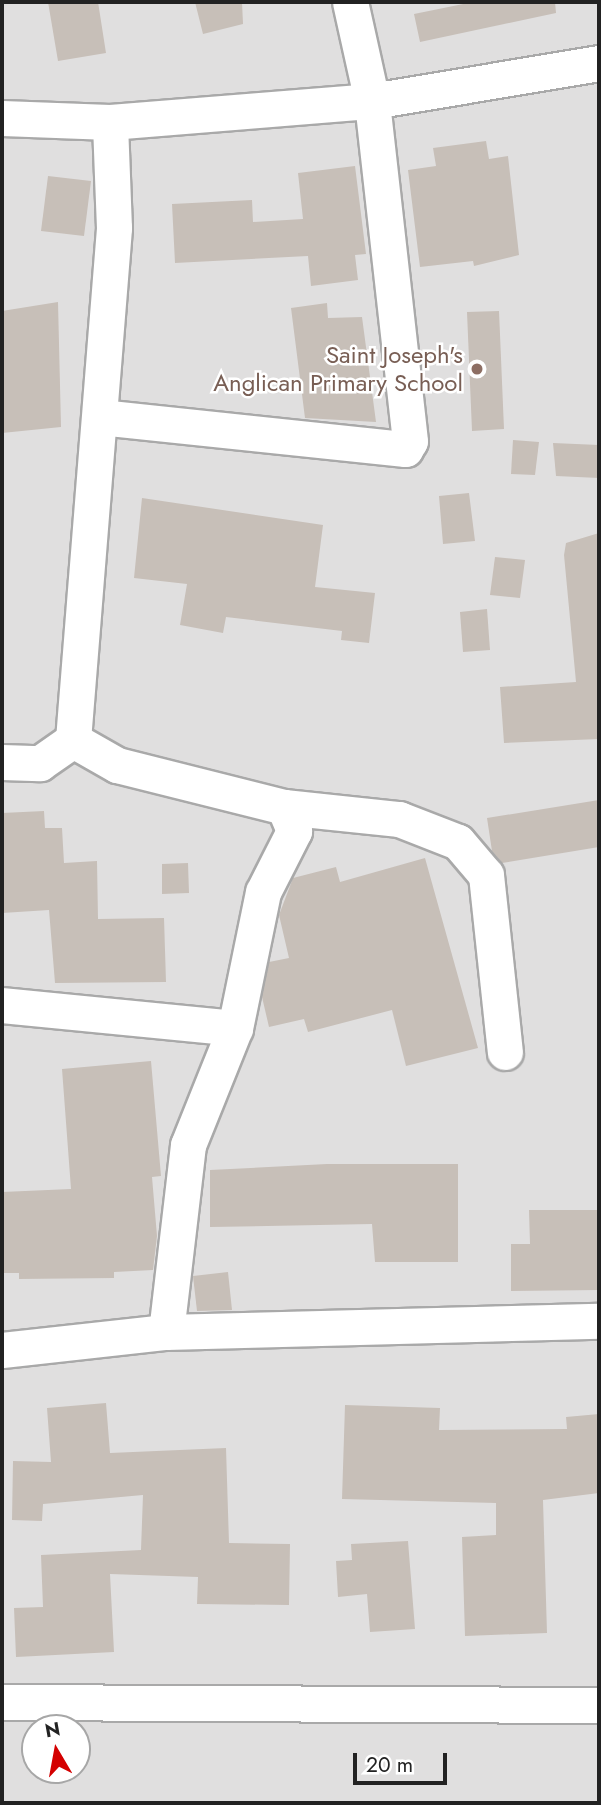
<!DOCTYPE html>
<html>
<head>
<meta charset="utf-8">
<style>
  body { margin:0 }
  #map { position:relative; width:601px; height:1805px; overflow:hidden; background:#f2efe9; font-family:Jost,sans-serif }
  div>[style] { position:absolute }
  .residential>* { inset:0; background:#e0dfdf }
  .building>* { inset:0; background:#c7bfb8 }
  .roads { filter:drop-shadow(2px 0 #a9a9a9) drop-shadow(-2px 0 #a9a9a9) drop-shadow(0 2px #a9a9a9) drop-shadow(0 -2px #a9a9a9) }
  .minor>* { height:35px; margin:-17.5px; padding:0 17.5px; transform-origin:17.5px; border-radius:17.5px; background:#fff }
  .dots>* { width:19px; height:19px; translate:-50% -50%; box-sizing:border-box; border:4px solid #fff; border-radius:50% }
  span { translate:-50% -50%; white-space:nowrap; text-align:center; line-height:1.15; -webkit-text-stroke:5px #fff; paint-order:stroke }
  .education-label { font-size:24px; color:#785e54 }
  .right { translate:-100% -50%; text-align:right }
  .frame { position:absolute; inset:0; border:4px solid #222; pointer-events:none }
  .north { position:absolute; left:21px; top:1714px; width:70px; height:70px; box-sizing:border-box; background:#fff; border:2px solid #a7a7a7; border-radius:50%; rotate:350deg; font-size:19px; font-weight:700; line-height:28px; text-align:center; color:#222 }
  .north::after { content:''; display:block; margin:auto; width:24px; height:32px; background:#d40000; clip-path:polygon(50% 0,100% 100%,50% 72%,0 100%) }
  .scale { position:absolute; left:353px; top:1753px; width:94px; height:32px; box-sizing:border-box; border:4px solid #222; border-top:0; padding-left:9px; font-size:21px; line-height:24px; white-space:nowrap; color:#222; -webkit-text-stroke:5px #fff; paint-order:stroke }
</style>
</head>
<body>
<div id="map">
  <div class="residential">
    <div style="clip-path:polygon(evenodd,2px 2px,599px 2px,599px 1803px,2px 1803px,2px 2px,35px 1728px,77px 1728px,77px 1770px,35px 1770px,35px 1728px)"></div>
  </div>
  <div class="building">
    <div style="clip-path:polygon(48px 2px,98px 2px,106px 53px,58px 61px)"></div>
    <div style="clip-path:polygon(195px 2px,242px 2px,243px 24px,203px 34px)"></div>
    <div style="clip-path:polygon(473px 2px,555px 2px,556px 13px,420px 42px,414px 14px)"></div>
    <div style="clip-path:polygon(486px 141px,489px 159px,508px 156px,519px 255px,474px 266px,473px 261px,420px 267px,408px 170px,436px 166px,433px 148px)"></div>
    <div style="clip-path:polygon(355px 166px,366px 254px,355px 255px,358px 280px,311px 286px,308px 256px,175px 263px,172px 204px,252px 200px,253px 222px,303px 219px,298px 173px)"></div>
    <div style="clip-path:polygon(48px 176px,91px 181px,84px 236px,41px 231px)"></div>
    <div style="clip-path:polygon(58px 302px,61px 427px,2px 433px,2px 311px)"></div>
    <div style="clip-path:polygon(327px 303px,328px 318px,362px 317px,376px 422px,305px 418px,291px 308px)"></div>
    <div style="clip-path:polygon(499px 311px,504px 429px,472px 431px,467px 312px)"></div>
    <div style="clip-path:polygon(513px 440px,539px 442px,535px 475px,511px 474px)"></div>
    <div style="clip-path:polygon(553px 443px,599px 445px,599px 478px,556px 476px)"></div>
    <div style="clip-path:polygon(469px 493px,475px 541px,443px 544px,439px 496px)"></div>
    <div style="clip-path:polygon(142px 498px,323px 525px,315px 587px,375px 593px,369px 643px,341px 640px,342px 631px,226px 617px,223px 633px,180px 625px,187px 584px,134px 578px)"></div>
    <div style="clip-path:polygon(599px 533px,599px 739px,504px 743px,500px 687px,576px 682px,564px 555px,566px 543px)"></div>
    <div style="clip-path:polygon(495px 557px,525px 560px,520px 598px,490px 595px)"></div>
    <div style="clip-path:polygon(487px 609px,490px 650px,463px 652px,460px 612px)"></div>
    <div style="clip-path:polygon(599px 800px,599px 847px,502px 863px,492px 851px,487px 818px)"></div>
    <div style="clip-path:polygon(44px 811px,45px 828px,62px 828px,64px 863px,97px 861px,98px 919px,164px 918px,166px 982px,55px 983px,49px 910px,2px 913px,2px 813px)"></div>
    <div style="clip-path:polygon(425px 858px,478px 1048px,406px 1066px,392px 1010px,308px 1032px,304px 1019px,269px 1027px,262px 997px,269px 962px,289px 958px,279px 915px,293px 878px,336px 867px,340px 882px)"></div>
    <div style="clip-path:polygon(188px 863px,189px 893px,162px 894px,162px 864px)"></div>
    <div style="clip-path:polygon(151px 1061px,161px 1176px,152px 1177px,157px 1236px,153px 1270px,114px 1272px,114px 1278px,19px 1279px,19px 1273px,2px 1273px,2px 1192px,71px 1189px,62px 1069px)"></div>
    <div style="clip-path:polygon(327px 1164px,458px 1164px,458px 1262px,375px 1262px,372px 1224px,210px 1227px,210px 1170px)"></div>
    <div style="clip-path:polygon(529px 1210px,597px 1210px,599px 1290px,511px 1291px,511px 1244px,530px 1244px)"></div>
    <div style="clip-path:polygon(228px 1272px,232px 1310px,197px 1311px,193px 1276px)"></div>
    <div style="clip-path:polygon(106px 1403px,110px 1453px,226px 1448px,229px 1543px,290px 1544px,289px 1605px,197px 1604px,198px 1577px,110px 1574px,114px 1652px,16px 1657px,14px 1608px,43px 1607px,41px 1555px,141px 1550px,143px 1495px,43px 1504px,42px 1521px,12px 1520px,13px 1461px,51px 1462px,47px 1408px)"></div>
    <div style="clip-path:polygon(345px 1405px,440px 1408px,439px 1430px,567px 1429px,566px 1417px,599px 1414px,599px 1493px,543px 1500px,547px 1633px,465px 1636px,462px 1537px,496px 1535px,496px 1503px,342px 1499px)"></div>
    <div style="clip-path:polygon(408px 1541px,415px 1629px,370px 1632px,367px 1594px,338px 1597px,336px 1561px,352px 1560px,351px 1544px)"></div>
  </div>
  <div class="roads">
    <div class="minor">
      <div style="left:2px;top:118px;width:108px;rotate:2.1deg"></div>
      <div style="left:110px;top:122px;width:263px;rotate:-4.6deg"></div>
      <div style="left:372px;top:101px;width:230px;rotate:-9.5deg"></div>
      <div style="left:100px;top:417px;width:307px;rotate:6deg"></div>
      <div style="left:405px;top:449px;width:9px;rotate:-58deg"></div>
      <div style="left:410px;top:441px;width:342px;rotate:-96.4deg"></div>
      <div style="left:372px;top:101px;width:101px;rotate:-102.5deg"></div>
      <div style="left:73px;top:740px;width:51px;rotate:29.6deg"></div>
      <div style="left:117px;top:765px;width:172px;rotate:14.1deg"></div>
      <div style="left:284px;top:807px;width:26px;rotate:67deg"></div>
      <div style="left:294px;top:831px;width:68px;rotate:116.9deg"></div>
      <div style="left:263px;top:892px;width:139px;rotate:101.6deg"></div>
      <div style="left:2px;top:762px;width:38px;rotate:2deg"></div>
      <div style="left:40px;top:763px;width:40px;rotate:-34.9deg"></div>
      <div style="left:73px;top:740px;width:514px;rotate:-85.42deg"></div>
      <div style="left:114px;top:228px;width:106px;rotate:-92.2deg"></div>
      <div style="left:284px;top:807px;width:116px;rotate:6deg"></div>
      <div style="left:399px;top:819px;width:63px;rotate:21.3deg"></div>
      <div style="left:458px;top:842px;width:43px;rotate:49.7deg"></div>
      <div style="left:486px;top:875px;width:178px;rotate:83.9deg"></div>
      <div style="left:2px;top:1005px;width:234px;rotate:5.6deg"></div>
      <div style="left:235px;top:1028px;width:126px;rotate:111.9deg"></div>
      <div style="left:188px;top:1145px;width:188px;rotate:96.7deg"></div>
      <div style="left:2px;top:1350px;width:165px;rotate:-6.3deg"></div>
      <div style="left:166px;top:1332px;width:433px;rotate:-1.5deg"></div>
      <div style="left:2px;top:1702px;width:597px;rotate:0.29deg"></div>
    </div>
  </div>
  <div class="dots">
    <div style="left:477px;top:369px;background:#8d6e63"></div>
  </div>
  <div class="education-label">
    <span class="right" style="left:463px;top:369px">Saint Joseph's<br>Anglican Primary School</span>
  </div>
  <div class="frame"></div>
  <div class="north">N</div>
  <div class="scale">20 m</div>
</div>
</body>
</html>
